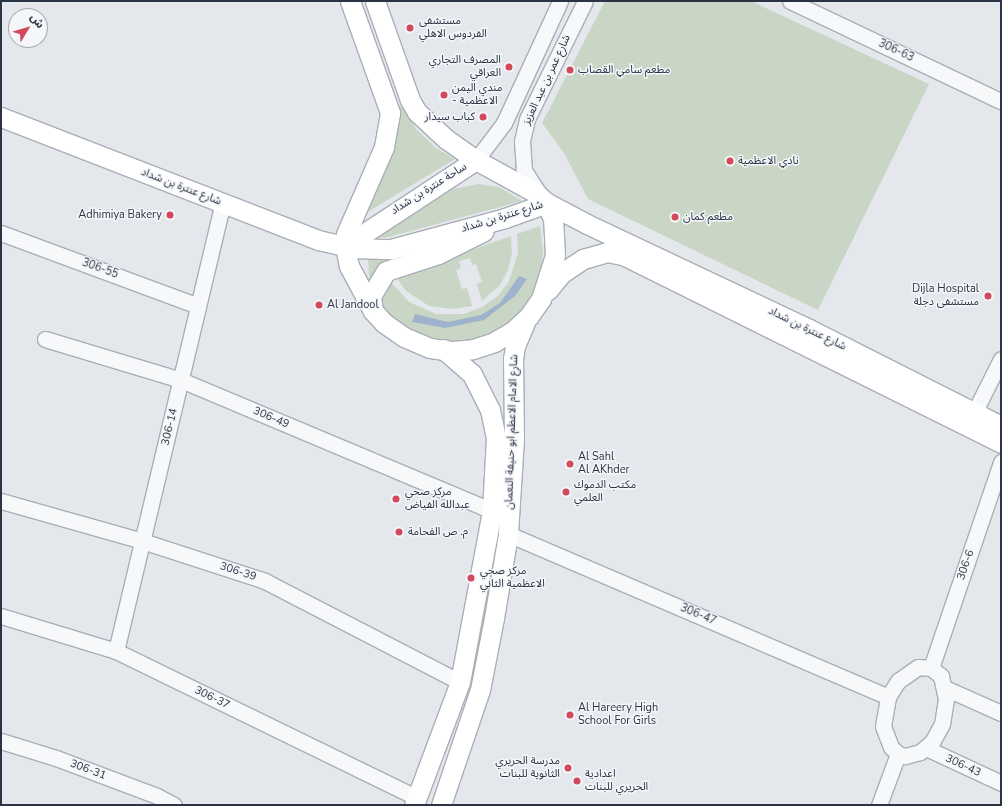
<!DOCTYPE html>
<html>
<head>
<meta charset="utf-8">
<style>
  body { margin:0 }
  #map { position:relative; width:1002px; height:806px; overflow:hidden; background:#e4e7ec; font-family:"Nunito Sans","Noto Sans Arabic",sans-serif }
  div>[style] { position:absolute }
  .green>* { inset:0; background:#c9d6c5 }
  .water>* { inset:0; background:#9fb4cc }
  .roads { filter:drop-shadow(1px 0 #a9aeb7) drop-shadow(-1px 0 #a9aeb7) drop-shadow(0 1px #a9aeb7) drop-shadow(0 -1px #a9aeb7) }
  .minor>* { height:15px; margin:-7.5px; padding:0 7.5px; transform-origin:7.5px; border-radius:7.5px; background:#f7f8fa }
  .major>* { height:19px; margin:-9.5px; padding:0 9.5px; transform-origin:9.5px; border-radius:9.5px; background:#fff }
  .dots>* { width:11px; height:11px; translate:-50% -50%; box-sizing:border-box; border:2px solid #f4f6f9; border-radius:50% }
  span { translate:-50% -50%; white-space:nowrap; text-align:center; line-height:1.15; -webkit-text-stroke:3px #f4f6f9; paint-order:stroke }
  .poi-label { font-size:11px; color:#2b3445 }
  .left { translate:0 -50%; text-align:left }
  .right { translate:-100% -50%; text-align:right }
  .street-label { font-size:11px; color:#2b3445 }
  .frame { position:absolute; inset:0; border:2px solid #2b3445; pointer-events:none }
  .north { position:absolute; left:8px; top:8px; width:40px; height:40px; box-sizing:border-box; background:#f4f6f9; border:1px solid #a4a8b1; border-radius:50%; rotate:52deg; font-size:11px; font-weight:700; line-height:16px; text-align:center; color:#2b3445 }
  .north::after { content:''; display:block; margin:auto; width:14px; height:18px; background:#d1495b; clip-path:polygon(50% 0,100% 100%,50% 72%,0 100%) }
</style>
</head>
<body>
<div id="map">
  <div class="green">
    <div style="clip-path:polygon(605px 1px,751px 1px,929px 84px,818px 310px,588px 199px,564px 153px,542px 123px)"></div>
    <div style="clip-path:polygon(403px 106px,416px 129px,436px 148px,455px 159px,366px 213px,366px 204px,394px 153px,400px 107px)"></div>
    <div style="clip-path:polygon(478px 184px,499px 187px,522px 201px,385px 238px,378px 237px,453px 189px)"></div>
    <div style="clip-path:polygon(540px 226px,543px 251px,541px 272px,534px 292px,513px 320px,489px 336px,454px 344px,425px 340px,384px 316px,376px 294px,390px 281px,409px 302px,436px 314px,464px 314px,482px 307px,498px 296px,509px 281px,518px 253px,517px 234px)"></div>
    <div style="clip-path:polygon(511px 236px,512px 253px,508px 270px,500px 285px,482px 301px,477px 284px,482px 282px,476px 264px,472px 265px,470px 258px,459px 261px,461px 268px,456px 270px,462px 289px,467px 288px,472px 306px,454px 309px,429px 306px,406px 291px,396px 277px)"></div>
    <div style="clip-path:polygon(460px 237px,370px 286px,368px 260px,380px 259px)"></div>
  </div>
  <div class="water">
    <div style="clip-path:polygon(519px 276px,527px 279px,515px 296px,484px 320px,445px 328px,412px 322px,415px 314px,448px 322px,481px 315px,500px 303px)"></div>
  </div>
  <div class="roads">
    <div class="minor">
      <div style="left:790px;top:1px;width:233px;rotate:25.4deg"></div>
      <div style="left:476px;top:160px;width:46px;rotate:-52.9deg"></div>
      <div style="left:504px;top:123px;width:134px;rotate:-65.3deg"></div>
      <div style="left:540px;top:195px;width:30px;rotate:-123deg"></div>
      <div style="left:524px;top:170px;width:29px;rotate:-94deg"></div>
      <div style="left:522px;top:141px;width:23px;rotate:-77deg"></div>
      <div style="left:527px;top:119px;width:131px;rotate:-63.8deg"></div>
      <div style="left:1px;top:233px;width:210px;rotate:20.3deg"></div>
      <div style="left:45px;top:339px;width:142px;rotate:16.8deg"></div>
      <div style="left:181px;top:380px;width:337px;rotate:22.8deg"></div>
      <div style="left:974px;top:413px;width:60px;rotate:-63.4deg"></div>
      <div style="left:1px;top:501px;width:147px;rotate:15.8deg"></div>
      <div style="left:142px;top:541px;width:129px;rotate:18deg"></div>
      <div style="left:265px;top:581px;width:220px;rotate:27.4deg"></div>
      <div style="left:508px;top:534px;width:413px;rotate:23.2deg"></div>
      <div style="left:1px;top:616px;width:120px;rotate:16.9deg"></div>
      <div style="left:116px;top:651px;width:335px;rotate:26deg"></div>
      <div style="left:116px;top:651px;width:461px;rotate:-76.6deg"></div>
      <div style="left:918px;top:667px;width:13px;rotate:4deg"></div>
      <div style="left:931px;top:668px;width:13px;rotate:39deg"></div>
      <div style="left:941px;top:676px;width:24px;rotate:78deg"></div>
      <div style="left:946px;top:699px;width:25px;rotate:99deg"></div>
      <div style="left:942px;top:724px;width:21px;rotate:119deg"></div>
      <div style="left:932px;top:742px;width:16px;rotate:140deg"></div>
      <div style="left:920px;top:752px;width:16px;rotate:165deg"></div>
      <div style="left:905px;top:756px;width:7px;rotate:-164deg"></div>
      <div style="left:898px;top:754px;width:10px;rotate:-135deg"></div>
      <div style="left:891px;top:747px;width:22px;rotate:-111deg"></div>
      <div style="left:883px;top:726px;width:29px;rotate:-80deg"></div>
      <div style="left:888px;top:697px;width:19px;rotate:-58deg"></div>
      <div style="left:898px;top:681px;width:24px;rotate:-35deg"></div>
      <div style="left:931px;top:668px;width:218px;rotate:-71.2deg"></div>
      <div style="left:945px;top:688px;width:61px;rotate:24.1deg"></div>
      <div style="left:1px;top:741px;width:58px;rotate:17.2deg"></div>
      <div style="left:56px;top:758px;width:108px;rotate:20.6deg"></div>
      <div style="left:157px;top:796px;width:19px;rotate:28deg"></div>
      <div style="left:926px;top:748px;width:83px;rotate:25deg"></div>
      <div style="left:879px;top:805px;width:54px;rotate:-69.6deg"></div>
    </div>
    <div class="major">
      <div style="left:350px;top:1px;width:119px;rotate:70.3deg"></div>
      <div style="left:390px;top:113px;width:35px;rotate:100deg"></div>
      <div style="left:384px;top:147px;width:95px;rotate:113.6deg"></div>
      <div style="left:346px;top:234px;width:12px;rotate:95deg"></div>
      <div style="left:345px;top:246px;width:20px;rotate:79deg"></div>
      <div style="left:349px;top:266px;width:51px;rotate:61.9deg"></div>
      <div style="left:373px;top:311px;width:16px;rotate:47deg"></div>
      <div style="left:384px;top:323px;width:24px;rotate:35deg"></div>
      <div style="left:404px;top:337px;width:28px;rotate:23deg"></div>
      <div style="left:430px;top:348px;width:22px;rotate:8deg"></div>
      <div style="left:452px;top:351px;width:21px;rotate:-5deg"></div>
      <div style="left:473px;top:349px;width:22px;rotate:-18deg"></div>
      <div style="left:494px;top:342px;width:22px;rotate:-30deg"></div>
      <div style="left:513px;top:331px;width:22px;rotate:-43deg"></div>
      <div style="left:529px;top:316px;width:21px;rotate:-55deg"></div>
      <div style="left:541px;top:299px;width:46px;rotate:-72.3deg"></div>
      <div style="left:555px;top:255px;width:36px;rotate:-93deg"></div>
      <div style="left:553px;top:219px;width:17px;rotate:-111deg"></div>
      <div style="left:547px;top:203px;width:17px;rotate:-140deg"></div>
      <div style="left:534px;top:192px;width:66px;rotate:-151.1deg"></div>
      <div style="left:476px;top:160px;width:37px;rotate:-145deg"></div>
      <div style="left:446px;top:139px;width:40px;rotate:-137deg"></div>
      <div style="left:417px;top:112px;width:14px;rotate:-120deg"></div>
      <div style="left:410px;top:100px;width:105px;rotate:-109.5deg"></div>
      <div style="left:1px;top:117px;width:340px;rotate:21.2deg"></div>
      <div style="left:318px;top:240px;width:37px;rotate:13deg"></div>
      <div style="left:354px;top:248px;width:37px;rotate:2deg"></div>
      <div style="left:391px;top:249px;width:118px;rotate:-15.2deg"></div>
      <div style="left:505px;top:218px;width:45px;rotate:-19.7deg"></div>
      <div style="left:547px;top:203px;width:45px;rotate:27.7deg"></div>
      <div style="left:587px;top:224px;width:246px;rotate:25.3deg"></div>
      <div style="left:809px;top:329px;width:215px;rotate:26.8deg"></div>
      <div style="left:345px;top:246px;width:157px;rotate:-33.3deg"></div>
      <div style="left:548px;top:290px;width:22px;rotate:-51deg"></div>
      <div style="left:562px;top:273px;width:25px;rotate:-34deg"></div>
      <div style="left:583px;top:259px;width:25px;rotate:-16deg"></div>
      <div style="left:607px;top:252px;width:16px;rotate:11deg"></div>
      <div style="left:623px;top:255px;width:422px;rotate:26.4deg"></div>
      <div style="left:373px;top:311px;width:15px;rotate:-98deg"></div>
      <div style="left:371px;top:296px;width:29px;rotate:-59deg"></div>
      <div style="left:386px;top:271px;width:55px;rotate:-18.1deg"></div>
      <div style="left:438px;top:254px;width:51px;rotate:-26.6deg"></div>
      <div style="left:414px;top:805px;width:131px;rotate:-69.5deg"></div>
      <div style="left:460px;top:682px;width:174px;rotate:-79.4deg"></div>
      <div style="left:492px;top:511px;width:73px;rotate:-86.9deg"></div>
      <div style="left:496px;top:438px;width:29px;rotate:-102deg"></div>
      <div style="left:490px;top:410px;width:40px;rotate:-116.6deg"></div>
      <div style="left:472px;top:374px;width:38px;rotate:-139deg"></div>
      <div style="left:441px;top:805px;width:121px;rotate:-71.3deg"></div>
      <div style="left:480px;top:690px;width:73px;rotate:-79deg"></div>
      <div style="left:494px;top:618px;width:85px;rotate:-80.5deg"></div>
      <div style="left:508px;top:534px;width:96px;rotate:-86.4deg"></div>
      <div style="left:514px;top:438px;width:79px;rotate:-90.7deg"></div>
      <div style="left:513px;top:359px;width:13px;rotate:-81deg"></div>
      <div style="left:515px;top:346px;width:26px;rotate:-67deg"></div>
    </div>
  </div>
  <div class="dots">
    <div style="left:410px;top:28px;background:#d1495b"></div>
    <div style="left:509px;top:67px;background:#d1495b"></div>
    <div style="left:570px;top:70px;background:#d1495b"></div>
    <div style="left:444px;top:95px;background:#d1495b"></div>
    <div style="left:483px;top:117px;background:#d1495b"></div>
    <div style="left:730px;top:161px;background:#d1495b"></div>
    <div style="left:170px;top:215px;background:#d1495b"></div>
    <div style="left:675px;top:217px;background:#d1495b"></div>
    <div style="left:988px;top:296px;background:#d1495b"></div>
    <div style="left:319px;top:305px;background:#d1495b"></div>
    <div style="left:570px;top:464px;background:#d1495b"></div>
    <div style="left:566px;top:492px;background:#d1495b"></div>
    <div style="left:396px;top:499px;background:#d1495b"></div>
    <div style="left:399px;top:532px;background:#d1495b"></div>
    <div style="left:471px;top:578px;background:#d1495b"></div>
    <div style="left:570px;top:715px;background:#d1495b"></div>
    <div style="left:568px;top:768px;background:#d1495b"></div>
    <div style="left:577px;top:781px;background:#d1495b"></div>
  </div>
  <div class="poi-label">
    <span class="left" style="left:419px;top:28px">مستشفى<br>الفردوس الاهلي</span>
    <span class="right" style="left:501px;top:67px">المصرف التجاري<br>العراقي</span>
    <span class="left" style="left:578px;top:70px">مطعم سامي القصاب</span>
    <span class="left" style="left:452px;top:95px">مندي اليمن<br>- الاعظمية</span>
    <span class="right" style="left:475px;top:117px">كباب سيدار</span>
    <span class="left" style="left:738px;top:161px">نادي الاعظمية</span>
    <span class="right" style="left:162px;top:215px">Adhimiya Bakery</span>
    <span class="left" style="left:683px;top:217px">مطعم كمان</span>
    <span class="right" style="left:979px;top:296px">Dijla Hospital<br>مستشفى دجلة</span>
    <span class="left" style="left:327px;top:305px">Al Jandool</span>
    <span class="left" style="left:578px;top:464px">Al Sahl<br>Al AKhder</span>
    <span class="left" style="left:574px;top:492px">مكتب الدموك<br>العلمي</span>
    <span class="left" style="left:405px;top:499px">مركز صحي<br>عبدالله الفياض</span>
    <span class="left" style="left:408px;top:532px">م. ص الفحامة</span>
    <span class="left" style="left:480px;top:578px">مركز صحي<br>الاعظمية الثاني</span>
    <span class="left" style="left:578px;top:715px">Al Hareery High<br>School For Girls</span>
    <span class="right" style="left:560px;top:768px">مدرسة الحريري<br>الثانوية للبنات</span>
    <span class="left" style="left:585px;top:781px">اعدادية<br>الحريري للبنات</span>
  </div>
  <div class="street-label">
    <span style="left:896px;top:51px;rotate:25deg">306-63</span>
    <span style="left:547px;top:80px;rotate:-65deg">شارع عمر بن عبد العزيز</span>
    <span style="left:181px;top:187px;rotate:21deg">شارع عنترة بن شداد</span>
    <span style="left:429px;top:189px;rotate:-32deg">ساحة عنترة بن شداد</span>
    <span style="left:502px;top:217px;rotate:-17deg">شارع عنترة بن شداد</span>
    <span style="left:100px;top:269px;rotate:20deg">306-55</span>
    <span style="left:807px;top:329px;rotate:26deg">شارع عنترة بن شداد</span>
    <span style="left:271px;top:418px;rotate:23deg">306-49</span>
    <span style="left:170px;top:427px;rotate:-77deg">306-14</span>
    <span style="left:512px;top:432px;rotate:-88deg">شارع الامام الاعظم ابو حنيفة النعمان</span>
    <span style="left:966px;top:565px;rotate:-71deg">306-6</span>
    <span style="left:238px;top:572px;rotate:18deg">306-39</span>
    <span style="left:698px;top:615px;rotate:23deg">306-47</span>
    <span style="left:212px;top:698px;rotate:26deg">306-37</span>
    <span style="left:963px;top:766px;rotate:25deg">306-43</span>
    <span style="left:88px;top:770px;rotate:20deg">306-31</span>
  </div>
  <div class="frame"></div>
  <div class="north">ش</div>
</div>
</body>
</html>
